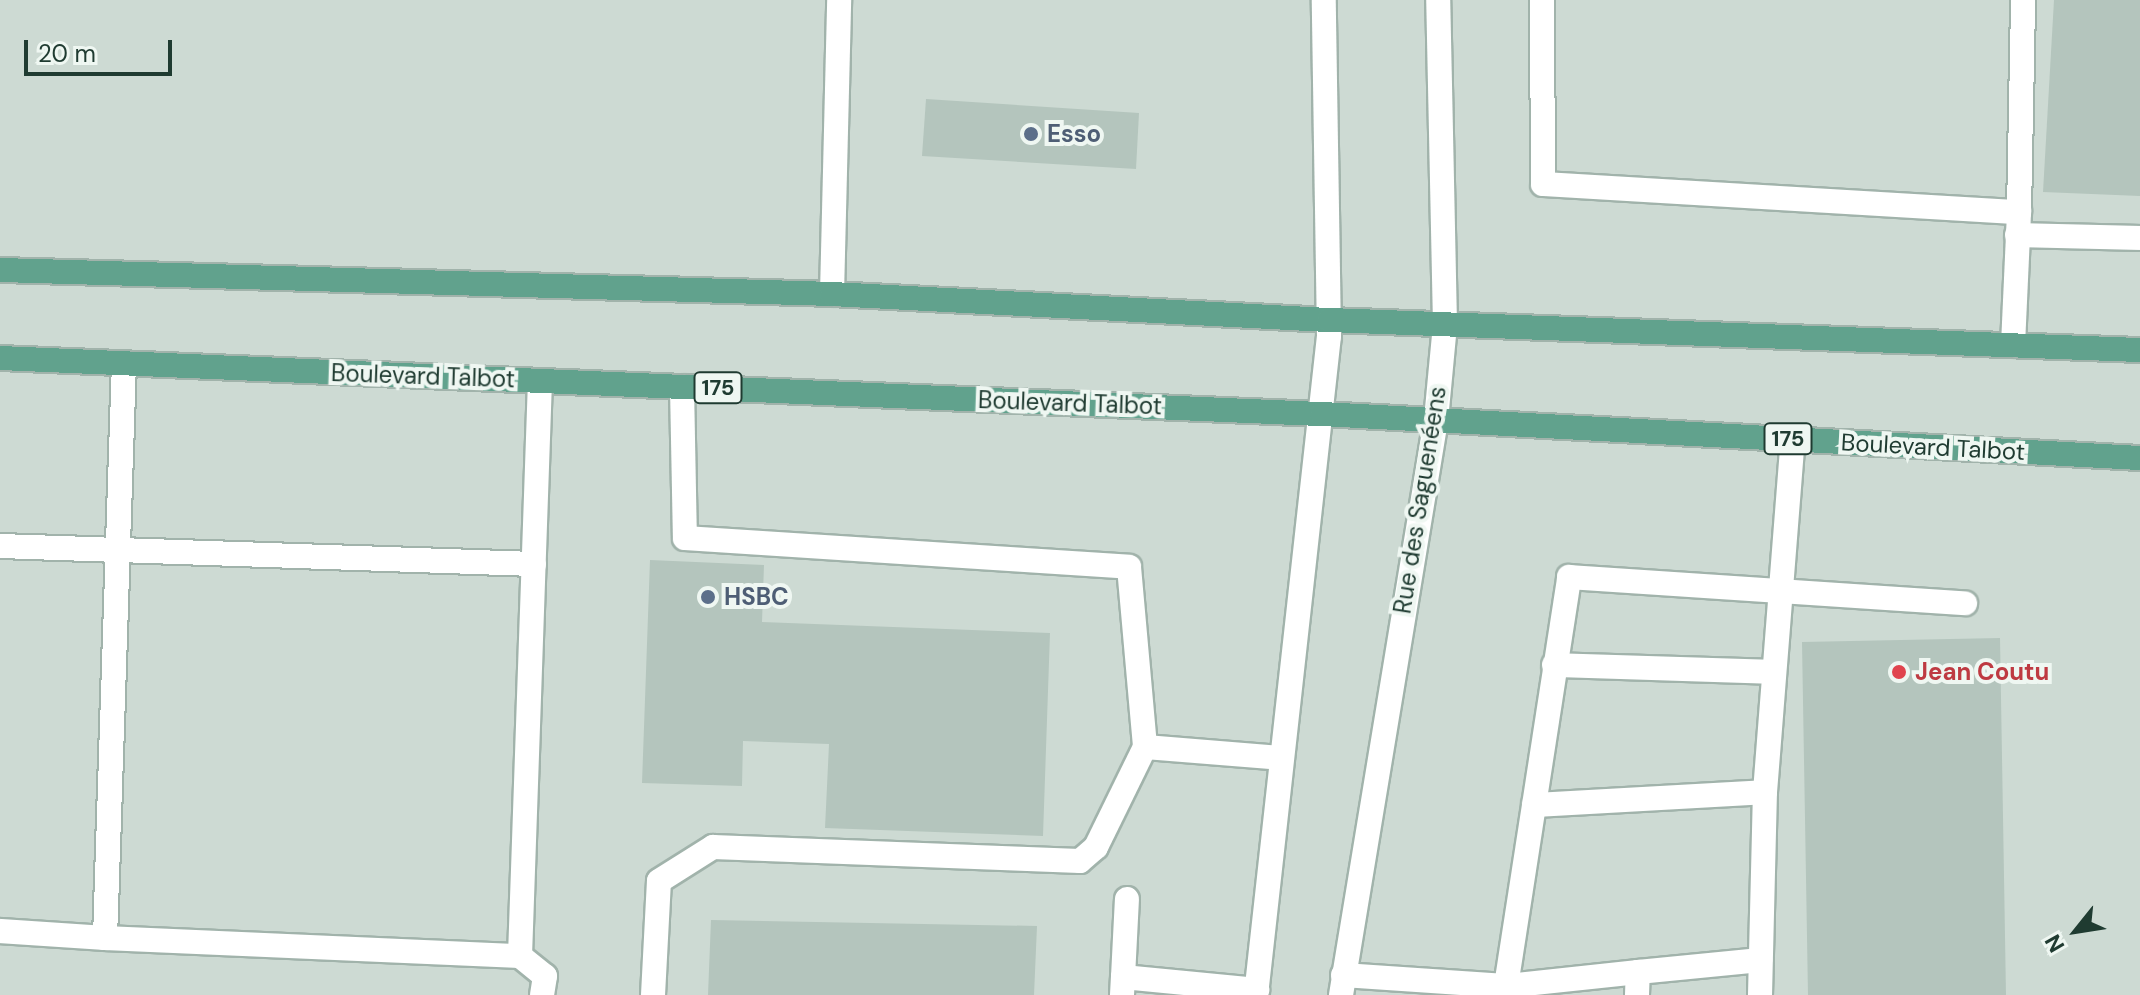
<!DOCTYPE html>
<html>
<head>
<meta charset="utf-8">
<style>
  body { margin:0 }
  #map { position:relative; width:2140px; height:995px; overflow:hidden; background:#deebe4; font-family:"DM Sans",sans-serif }
  div>[style] { position:absolute }
  .built>* { inset:0; background:#cddad3 }
  .building>* { inset:0; background:#b4c5bd }
  .roads { filter:drop-shadow(2px 0 #a1b3ab) drop-shadow(-2px 0 #a1b3ab) drop-shadow(0 2px #a1b3ab) drop-shadow(0 -2px #a1b3ab) }
  .lane>* { height:24px; margin:-12px; padding:0 12px; transform-origin:12px; border-radius:12px; background:#fff }
  .secondary>* { height:24px; margin:-12px; padding:0 12px; transform-origin:12px; border-radius:12px; background:#fff }
  .primary>* { height:24px; margin:-12px; padding:0 12px; transform-origin:12px; border-radius:12px; background:#61a28d }
  .dots>* { width:22px; height:22px; translate:-50% -50%; box-sizing:border-box; border:4px solid #eff7f2; border-radius:50% }
  span { translate:-50% -50%; white-space:nowrap; text-align:center; line-height:1.15; -webkit-text-stroke:8px #eff7f2; paint-order:stroke }
  .shield-label span { padding:2px 6px; background:#eff7f2; border:2px solid; border-radius:6px; -webkit-text-stroke-width:0 }
  .shield-label { font-size:22px; color:#1f3b31; font-weight:700 }
  .service-label { font-size:24px; color:#4e5e75; font-weight:700 }
  .left { translate:0 -50%; text-align:left }
  .street-label { font-size:24px; color:#1f3b31 }
  .health-label { font-size:24px; color:#be3a42; font-weight:700 }
  .north { position:absolute; left:2036px; top:891px; width:80px; height:80px; -webkit-text-stroke:6px #eff7f2; paint-order:stroke; rotate:240deg; font-size:22px; font-weight:700; line-height:32px; text-align:center; color:#1f3b31 }
  .north::after { content:''; display:block; margin:auto; width:28px; height:36px; background:#1f3b31; clip-path:polygon(50% 0,100% 100%,50% 72%,0 100%) }
  .scale { position:absolute; left:24px; top:40px; width:148px; height:36px; box-sizing:border-box; border:4px solid #1f3b31; border-top:0; padding-left:10px; font-size:24px; line-height:28px; white-space:nowrap; color:#1f3b31; -webkit-text-stroke:6px #eff7f2; paint-order:stroke }
</style>
</head>
<body>
<div id="map">
  <div class="built">
    <div style="clip-path:polygon(0 0,2140px 0,2140px 995px,0 995px)"></div>
  </div>
  <div class="building">
    <div style="clip-path:polygon(2054px 0,2140px 0,2140px 196px,2043px 192px)"></div>
    <div style="clip-path:polygon(926px 99px,1139px 113px,1136px 169px,922px 156px)"></div>
    <div style="clip-path:polygon(650px 560px,764px 565px,762px 622px,1050px 633px,1043px 836px,825px 828px,829px 744px,743px 741px,742px 786px,642px 783px)"></div>
    <div style="clip-path:polygon(2000px 638px,2006px 995px,1808px 995px,1802px 642px)"></div>
    <div style="clip-path:polygon(711px 920px,1037px 926px,1034px 995px,708px 995px)"></div>
  </div>
  <div class="roads">
    <div class="lane">
      <div style="left:1542px;top:0;width:184px;rotate:89.7deg"></div>
      <div style="left:1543px;top:184px;width:477px;rotate:3.4deg"></div>
      <div style="left:2019px;top:212px;width:212px;rotate:-88.9deg"></div>
      <div style="left:2017px;top:235px;width:123px;rotate:1.4deg"></div>
      <div style="left:832px;top:294px;width:294px;rotate:-88.6deg"></div>
      <div style="left:2013px;top:345px;width:133px;rotate:-87.4deg"></div>
      <div style="left:682px;top:387px;width:151px;rotate:88.9deg"></div>
      <div style="left:685px;top:538px;width:445px;rotate:3.7deg"></div>
      <div style="left:1129px;top:567px;width:181px;rotate:84.9deg"></div>
      <div style="left:0;top:546px;width:534px;rotate:1.93deg"></div>
      <div style="left:1554px;top:665px;width:219px;rotate:1.8deg"></div>
      <div style="left:1534px;top:805px;width:231px;rotate:-3.2deg"></div>
      <div style="left:0;top:931px;width:105px;rotate:3.8deg"></div>
      <div style="left:105px;top:938px;width:575px;rotate:-88.11deg"></div>
      <div style="left:105px;top:938px;width:415px;rotate:2.5deg"></div>
      <div style="left:520px;top:956px;width:575px;rotate:-88.01deg"></div>
      <div style="left:520px;top:956px;width:32px;rotate:39deg"></div>
      <div style="left:545px;top:976px;width:19px;rotate:99deg"></div>
      <div style="left:1638px;top:972px;width:133px;rotate:173.9deg"></div>
      <div style="left:1506px;top:986px;width:414px;rotate:-81.2deg"></div>
      <div style="left:1569px;top:577px;width:397px;rotate:3.8deg"></div>
      <div style="left:1343px;top:975px;width:163px;rotate:3.9deg"></div>
      <div style="left:1506px;top:986px;width:9px;rotate:96deg"></div>
      <div style="left:1123px;top:977px;width:78px;rotate:-87.1deg"></div>
      <div style="left:653px;top:995px;width:114px;rotate:-87deg"></div>
      <div style="left:659px;top:881px;width:64px;rotate:-32.2deg"></div>
      <div style="left:713px;top:847px;width:367px;rotate:2.2deg"></div>
      <div style="left:1080px;top:861px;width:21px;rotate:-41deg"></div>
      <div style="left:1096px;top:847px;width:111px;rotate:-63.9deg"></div>
      <div style="left:1145px;top:747px;width:136px;rotate:4.6deg"></div>
      <div style="left:1122px;top:995px;width:18px;rotate:-87deg"></div>
      <div style="left:1123px;top:977px;width:135px;rotate:5.5deg"></div>
      <div style="left:1637px;top:995px;width:23px;rotate:-88deg"></div>
      <div style="left:1638px;top:972px;width:123px;rotate:-5.6deg"></div>
      <div style="left:1760px;top:995px;width:203px;rotate:-88.6deg"></div>
      <div style="left:1765px;top:792px;width:353px;rotate:-85.5deg"></div>
    </div>
    <div class="secondary">
      <div style="left:1256px;top:995px;width:663px;rotate:-83.68deg"></div>
      <div style="left:1329px;top:336px;width:336px;rotate:-90.9deg"></div>
      <div style="left:1341px;top:995px;width:583px;rotate:-80.62deg"></div>
      <div style="left:1436px;top:420px;width:96px;rotate:-84.6deg"></div>
      <div style="left:1445px;top:324px;width:324px;rotate:-91.2deg"></div>
    </div>
    <div class="primary">
      <div style="left:0;top:270px;width:832px;rotate:1.65deg"></div>
      <div style="left:832px;top:294px;width:498px;rotate:3deg"></div>
      <div style="left:1329px;top:320px;width:812px;rotate:2.12deg"></div>
      <div style="left:0;top:358px;width:1323px;rotate:2.43deg"></div>
      <div style="left:1322px;top:414px;width:819px;rotate:3.08deg"></div>
    </div>
  </div>
  <div class="dots">
    <div style="left:1031px;top:134px;background:#5c6f8a"></div>
    <div style="left:708px;top:597px;background:#5c6f8a"></div>
    <div style="left:1899px;top:672px;background:#e0444e"></div>
  </div>
  <div class="shield-label">
    <span style="left:718px;top:388px">175</span>
    <span style="left:1788px;top:439px">175</span>
  </div>
  <div class="service-label">
    <span class="left" style="left:1047px;top:134px">Esso</span>
    <span class="left" style="left:724px;top:597px">HSBC</span>
  </div>
  <div class="street-label">
    <span style="left:423px;top:376px;rotate:2deg">Boulevard Talbot</span>
    <span style="left:1070px;top:403px;rotate:2deg">Boulevard Talbot</span>
    <span style="left:1933px;top:447px;rotate:3deg">Boulevard Talbot</span>
    <span style="left:1420px;top:500px;rotate:-81deg">Rue des Saguenéens</span>
  </div>
  <div class="health-label">
    <span class="left" style="left:1915px;top:672px">Jean Coutu</span>
  </div>
  <div class="north">N</div>
  <div class="scale">20 m</div>
</div>
</body>
</html>
